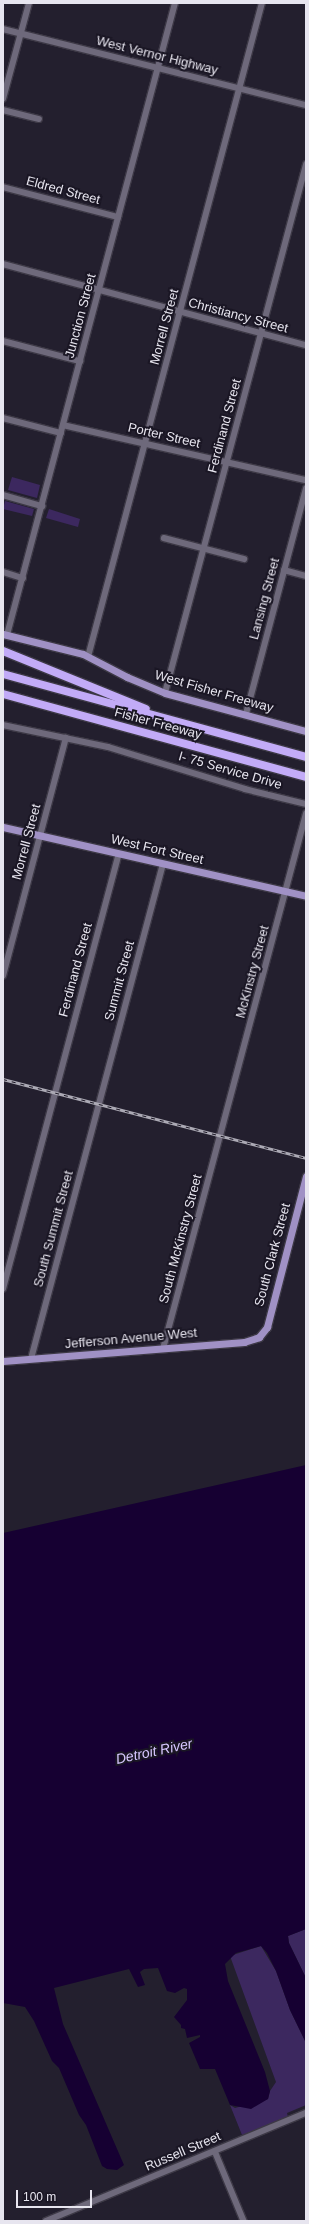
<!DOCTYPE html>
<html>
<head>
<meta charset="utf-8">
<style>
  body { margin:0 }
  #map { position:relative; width:309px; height:2224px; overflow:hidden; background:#231f2e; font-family:Arial,sans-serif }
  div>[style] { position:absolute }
  .green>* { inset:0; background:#3c285f }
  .water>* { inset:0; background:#160032 }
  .roads { filter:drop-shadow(1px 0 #3d3946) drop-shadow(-1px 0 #3d3946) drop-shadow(0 1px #3d3946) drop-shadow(0 -1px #3d3946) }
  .minor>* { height:5.5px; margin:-2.75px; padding:0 2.75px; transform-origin:2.75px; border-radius:2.75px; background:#6e697b }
  .major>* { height:7px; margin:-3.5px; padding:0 3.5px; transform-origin:3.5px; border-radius:3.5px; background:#a091c5 }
  .highway>* { height:8px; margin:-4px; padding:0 4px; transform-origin:4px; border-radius:4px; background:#c2abf7 }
  .rail>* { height:3px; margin-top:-1.5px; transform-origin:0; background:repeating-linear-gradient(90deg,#1a1624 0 4.5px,#aba9b4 0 9px); box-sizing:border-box; border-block:1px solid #aba9b4 }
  span { translate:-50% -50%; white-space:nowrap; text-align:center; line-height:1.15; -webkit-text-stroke:4px #1a1624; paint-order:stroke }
  .street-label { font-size:13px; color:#e7e5ef }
  .water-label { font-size:14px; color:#d7c7ff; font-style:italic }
  .frame { position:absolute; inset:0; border:4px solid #e7e5ef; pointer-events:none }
  .scale { position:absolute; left:16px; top:2190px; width:76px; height:18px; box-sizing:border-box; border:2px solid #e7e5ef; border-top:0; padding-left:5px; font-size:12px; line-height:14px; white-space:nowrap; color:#e7e5ef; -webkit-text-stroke:3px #1a1624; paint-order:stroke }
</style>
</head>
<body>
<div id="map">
  <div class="green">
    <div style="clip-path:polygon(12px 477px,40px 485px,37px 498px,8px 490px)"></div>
    <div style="clip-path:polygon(5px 501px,34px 509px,32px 516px,3px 509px)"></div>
    <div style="clip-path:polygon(49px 509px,80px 519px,78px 527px,46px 518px)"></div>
    <div style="clip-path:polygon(306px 1929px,306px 1978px,289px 1943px,288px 1936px)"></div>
    <div style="clip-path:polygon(261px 1946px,276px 1971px,290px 2010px,306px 2043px,306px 2105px,287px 2113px,288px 2117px,242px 2135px,230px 2105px,235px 2108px,268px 2099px,270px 2091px,276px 2082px,230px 1956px)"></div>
  </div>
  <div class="water">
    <div style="clip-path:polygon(306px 1465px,306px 1929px,288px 1936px,289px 1943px,306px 1978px,306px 2043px,290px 2010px,276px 1971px,267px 1953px,261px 1946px,236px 1953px,225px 1964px,228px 1981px,265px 2072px,270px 2091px,268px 2099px,251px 2109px,230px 2105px,215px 2069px,200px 2069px,189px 2043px,200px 2037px,200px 2035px,187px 2038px,185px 2029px,181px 2028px,181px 2025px,174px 2017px,187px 2000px,187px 1989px,184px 1988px,175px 1993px,167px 1991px,158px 1968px,144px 1969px,140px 1972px,145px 1985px,138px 1987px,129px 1969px,54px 1988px,63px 2024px,124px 2165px,117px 2170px,107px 2169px,102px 2166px,86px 2125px,79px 2115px,59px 2068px,52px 2061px,34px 2021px,25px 2007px,3px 2003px,3px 1533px)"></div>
  </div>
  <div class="roads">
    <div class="minor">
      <div style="left:3px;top:29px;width:312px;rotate:14.1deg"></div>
      <div style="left:3px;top:99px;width:99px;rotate:-74.8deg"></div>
      <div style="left:3px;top:110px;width:37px;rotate:14deg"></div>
      <div style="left:3px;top:187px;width:119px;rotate:14.6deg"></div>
      <div style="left:3px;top:264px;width:314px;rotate:15deg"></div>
      <div style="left:3px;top:341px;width:80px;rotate:14.6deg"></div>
      <div style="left:3px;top:418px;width:60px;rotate:14.5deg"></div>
      <div style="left:63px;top:425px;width:249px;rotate:12.8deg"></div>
      <div style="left:3px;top:495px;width:41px;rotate:15.8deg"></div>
      <div style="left:164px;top:538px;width:83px;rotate:14.7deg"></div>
      <div style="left:284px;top:570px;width:23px;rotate:15deg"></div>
      <div style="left:3px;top:572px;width:21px;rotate:17deg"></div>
      <div style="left:7px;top:635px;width:654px;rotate:-75.11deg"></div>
      <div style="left:88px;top:657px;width:677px;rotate:-75.1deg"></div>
      <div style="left:165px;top:693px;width:547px;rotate:-75.05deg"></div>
      <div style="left:246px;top:714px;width:233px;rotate:-75.1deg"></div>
      <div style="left:3px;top:725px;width:107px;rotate:11.8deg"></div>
      <div style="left:108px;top:747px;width:143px;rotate:17deg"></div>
      <div style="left:245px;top:789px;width:63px;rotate:13.8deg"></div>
      <div style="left:3px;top:976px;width:246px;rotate:-75.2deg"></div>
      <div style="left:3px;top:1289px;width:450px;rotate:-75.1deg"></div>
      <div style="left:163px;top:1349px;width:554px;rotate:-75.04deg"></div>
      <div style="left:31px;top:1359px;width:512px;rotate:-75.07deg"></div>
      <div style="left:215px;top:2151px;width:76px;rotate:67.5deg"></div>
      <div style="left:46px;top:2221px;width:282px;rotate:-22.6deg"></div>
    </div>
    <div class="major">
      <div style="left:3px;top:634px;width:82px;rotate:14deg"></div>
      <div style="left:83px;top:654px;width:50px;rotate:27.6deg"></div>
      <div style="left:127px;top:677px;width:41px;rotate:22.8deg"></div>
      <div style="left:165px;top:693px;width:146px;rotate:15.1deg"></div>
      <div style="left:3px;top:827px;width:311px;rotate:12.8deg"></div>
      <div style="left:3px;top:1361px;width:242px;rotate:-4.5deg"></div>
      <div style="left:244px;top:1342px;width:16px;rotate:-18deg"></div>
      <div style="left:259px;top:1337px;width:13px;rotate:-51deg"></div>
      <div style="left:267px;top:1327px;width:156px;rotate:-75.5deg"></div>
    </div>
    <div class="highway">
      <div style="left:3px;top:651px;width:154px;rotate:22.1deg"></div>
      <div style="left:3px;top:674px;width:314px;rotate:15.3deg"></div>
      <div style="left:3px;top:694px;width:314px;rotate:15.3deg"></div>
    </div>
  </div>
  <div class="rail">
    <div style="left:3px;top:1079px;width:313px;rotate:14.6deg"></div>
  </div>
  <div class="street-label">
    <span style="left:157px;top:56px;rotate:14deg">West Vernor Highway</span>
    <span style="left:63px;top:191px;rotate:15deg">Eldred Street</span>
    <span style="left:81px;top:316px;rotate:-75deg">Junction Street</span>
    <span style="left:238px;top:316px;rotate:15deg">Christiancy Street</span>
    <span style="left:165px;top:327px;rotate:-75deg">Morrell Street</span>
    <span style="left:225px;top:426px;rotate:-75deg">Ferdinand Street</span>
    <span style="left:164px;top:436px;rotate:13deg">Porter Street</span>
    <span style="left:265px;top:599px;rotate:-75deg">Lansing Street</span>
    <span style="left:214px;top:692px;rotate:16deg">West Fisher Freeway</span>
    <span style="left:158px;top:724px;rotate:15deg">Fisher Freeway</span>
    <span style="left:230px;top:771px;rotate:16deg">I- 75 Service Drive</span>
    <span style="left:27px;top:842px;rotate:-75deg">Morrell Street</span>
    <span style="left:157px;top:850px;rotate:13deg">West Fort Street</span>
    <span style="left:76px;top:970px;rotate:-75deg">Ferdinand Street</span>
    <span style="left:253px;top:972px;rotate:-75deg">McKinstry Street</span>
    <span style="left:120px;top:981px;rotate:-75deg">Summit Street</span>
    <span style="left:54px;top:1229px;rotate:-75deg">South Summit Street</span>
    <span style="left:181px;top:1239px;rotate:-75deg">South McKinstry Street</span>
    <span style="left:273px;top:1255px;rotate:-75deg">South Clark Street</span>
    <span style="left:131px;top:1339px;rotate:-5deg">Jefferson Avenue West</span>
    <span style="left:183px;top:2152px;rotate:-23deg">Russell Street</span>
  </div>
  <div class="water-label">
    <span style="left:154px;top:1751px;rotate:-12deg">Detroit River</span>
  </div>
  <div class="frame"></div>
  <div class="scale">100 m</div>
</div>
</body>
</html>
